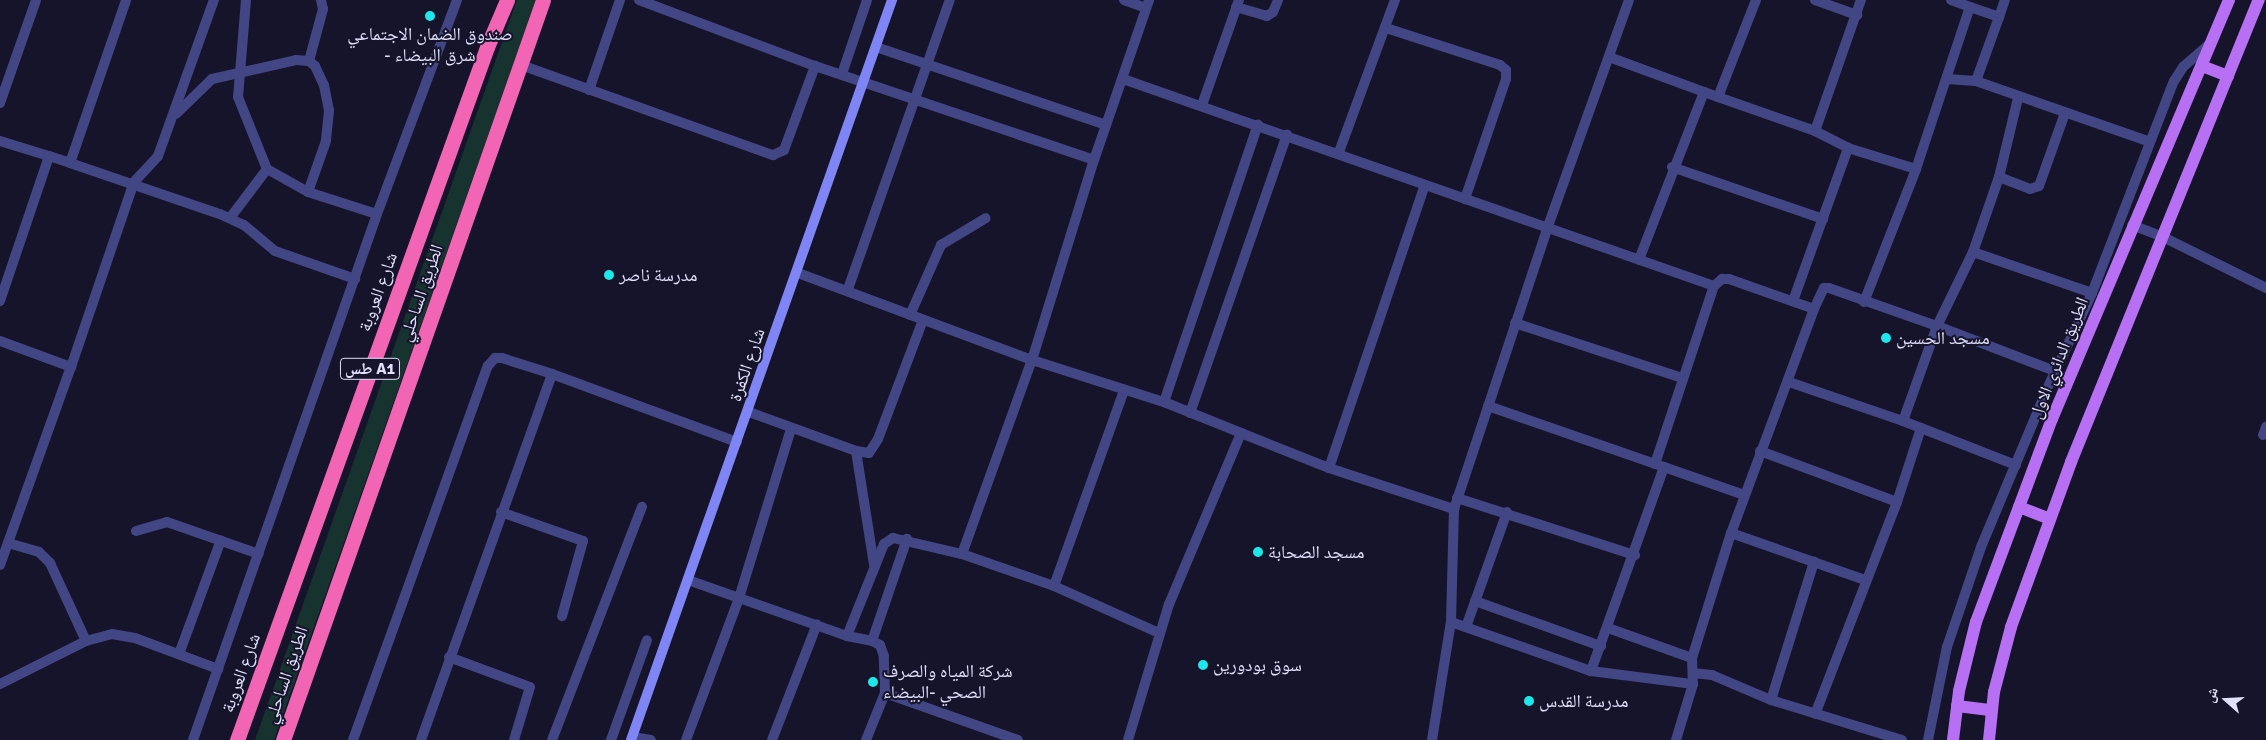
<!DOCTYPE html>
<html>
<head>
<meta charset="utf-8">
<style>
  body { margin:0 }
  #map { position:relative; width:2266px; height:740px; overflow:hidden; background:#16142a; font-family:Signika,"Noto Naskh Arabic",sans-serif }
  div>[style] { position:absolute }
  .green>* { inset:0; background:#173330 }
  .street>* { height:10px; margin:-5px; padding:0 5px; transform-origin:5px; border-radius:5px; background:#434685 }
  .secondary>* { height:10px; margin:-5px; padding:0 5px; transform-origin:5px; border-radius:5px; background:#7f85f4 }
  .primary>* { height:12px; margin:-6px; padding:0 6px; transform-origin:6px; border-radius:6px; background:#b770f3 }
  .highway>* { height:15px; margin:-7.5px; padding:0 7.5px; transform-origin:7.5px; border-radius:7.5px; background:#f265b4 }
  .dots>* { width:14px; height:14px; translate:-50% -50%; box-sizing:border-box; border:2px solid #16142a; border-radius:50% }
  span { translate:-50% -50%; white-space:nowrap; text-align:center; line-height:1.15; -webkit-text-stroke:4px #16142a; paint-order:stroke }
  .shield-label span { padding:1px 4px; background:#16142a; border:1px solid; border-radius:4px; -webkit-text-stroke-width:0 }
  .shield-label { font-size:16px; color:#e0dffc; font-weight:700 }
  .poi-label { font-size:18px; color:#e0dffc }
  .left { translate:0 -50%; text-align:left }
  .street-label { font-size:18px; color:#e0dffc }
  .north { position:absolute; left:2201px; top:675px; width:50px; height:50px; -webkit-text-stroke:4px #16142a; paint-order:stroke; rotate:289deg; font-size:14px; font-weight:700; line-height:20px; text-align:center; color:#e0dffc }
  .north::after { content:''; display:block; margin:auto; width:18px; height:22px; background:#e0dffc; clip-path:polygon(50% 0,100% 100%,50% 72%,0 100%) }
</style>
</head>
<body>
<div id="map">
  <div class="green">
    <div style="clip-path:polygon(517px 0,536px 0,274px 740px,255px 740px)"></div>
  </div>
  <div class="street">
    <div style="left:246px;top:0;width:97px;rotate:94.7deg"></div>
    <div style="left:238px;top:97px;width:78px;rotate:68.1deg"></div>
    <div style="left:267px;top:169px;width:47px;rotate:29.3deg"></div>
    <div style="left:308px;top:192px;width:72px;rotate:17.7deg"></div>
    <div style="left:639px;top:0;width:188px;rotate:20.6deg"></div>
    <div style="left:815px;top:66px;width:294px;rotate:18.6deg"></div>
    <div style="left:1124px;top:0;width:23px;rotate:20deg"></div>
    <div style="left:1815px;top:0;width:45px;rotate:19.7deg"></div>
    <div style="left:1951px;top:0;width:20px;rotate:20deg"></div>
    <div style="left:1236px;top:7px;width:32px;rotate:16deg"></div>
    <div style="left:1267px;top:16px;width:7px;rotate:-34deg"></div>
    <div style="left:1273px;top:12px;width:13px;rotate:-67deg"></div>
    <div style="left:1386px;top:28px;width:120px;rotate:18deg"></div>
    <div style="left:1500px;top:65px;width:8px;rotate:40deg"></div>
    <div style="left:1506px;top:70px;width:9px;rotate:90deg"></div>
    <div style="left:1506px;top:79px;width:127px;rotate:108.9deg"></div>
    <div style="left:876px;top:47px;width:243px;rotate:18.7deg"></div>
    <div style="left:1609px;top:57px;width:101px;rotate:20.2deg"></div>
    <div style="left:1704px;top:92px;width:180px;rotate:111.2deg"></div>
    <div style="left:309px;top:61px;width:54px;rotate:-74.9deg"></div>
    <div style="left:323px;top:9px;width:9px;rotate:-103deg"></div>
    <div style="left:521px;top:65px;width:268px;rotate:19.7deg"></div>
    <div style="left:773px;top:155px;width:12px;rotate:-24deg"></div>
    <div style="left:784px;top:150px;width:90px;rotate:-69.7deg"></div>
    <div style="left:842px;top:74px;width:78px;rotate:-71.3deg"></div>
    <div style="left:1123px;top:79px;width:626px;rotate:19.3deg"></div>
    <div style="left:1947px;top:79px;width:29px;rotate:4deg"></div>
    <div style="left:1976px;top:81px;width:68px;rotate:-70.2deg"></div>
    <div style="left:1976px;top:81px;width:184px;rotate:19.3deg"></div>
    <div style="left:589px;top:90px;width:95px;rotate:-71deg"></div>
    <div style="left:1704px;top:92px;width:15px;rotate:20deg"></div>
    <div style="left:1718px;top:97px;width:104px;rotate:-68.6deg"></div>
    <div style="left:1718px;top:97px;width:103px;rotate:19.3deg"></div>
    <div style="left:1815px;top:131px;width:37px;rotate:27deg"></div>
    <div style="left:2018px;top:98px;width:81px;rotate:103.5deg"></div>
    <div style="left:1999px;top:177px;width:79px;rotate:109.1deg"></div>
    <div style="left:1973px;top:252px;width:82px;rotate:115.9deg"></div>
    <div style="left:1937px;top:326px;width:126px;rotate:20.9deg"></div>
    <div style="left:0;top:103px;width:109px;rotate:-70.7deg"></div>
    <div style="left:1202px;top:105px;width:111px;rotate:-70.6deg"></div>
    <div style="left:176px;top:114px;width:50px;rotate:-44.2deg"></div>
    <div style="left:212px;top:79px;width:86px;rotate:-12.7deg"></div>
    <div style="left:296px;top:60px;width:13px;rotate:4deg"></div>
    <div style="left:309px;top:61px;width:8px;rotate:40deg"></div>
    <div style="left:315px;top:66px;width:21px;rotate:65deg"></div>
    <div style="left:324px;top:85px;width:26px;rotate:79deg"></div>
    <div style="left:329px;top:111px;width:30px;rotate:96deg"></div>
    <div style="left:326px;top:141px;width:54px;rotate:109.4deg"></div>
    <div style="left:1815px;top:131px;width:139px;rotate:-70.7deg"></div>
    <div style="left:0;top:141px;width:51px;rotate:17deg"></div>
    <div style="left:1339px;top:152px;width:162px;rotate:-69.8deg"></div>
    <div style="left:70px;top:163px;width:158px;rotate:18.8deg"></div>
    <div style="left:220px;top:214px;width:26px;rotate:25deg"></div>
    <div style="left:244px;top:225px;width:40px;rotate:40deg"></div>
    <div style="left:275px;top:251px;width:85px;rotate:19.3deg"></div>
    <div style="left:1672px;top:167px;width:160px;rotate:19deg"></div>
    <div style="left:1999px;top:177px;width:33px;rotate:21deg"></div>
    <div style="left:2030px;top:189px;width:9px;rotate:-18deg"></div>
    <div style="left:2039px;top:186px;width:77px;rotate:-70.4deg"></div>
    <div style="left:230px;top:218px;width:61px;rotate:-52.9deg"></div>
    <div style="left:2132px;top:225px;width:33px;rotate:21deg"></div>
    <div style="left:2163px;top:237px;width:115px;rotate:26.3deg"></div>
    <div style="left:1973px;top:252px;width:126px;rotate:19deg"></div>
    <div style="left:798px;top:273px;width:250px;rotate:20.4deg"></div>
    <div style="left:1032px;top:360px;width:139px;rotate:17.7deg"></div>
    <div style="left:1164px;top:402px;width:83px;rotate:21.9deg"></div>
    <div style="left:1241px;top:433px;width:186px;rotate:112.8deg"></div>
    <div style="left:1169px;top:604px;width:142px;rotate:106.8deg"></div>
    <div style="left:848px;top:289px;width:306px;rotate:-70.6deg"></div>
    <div style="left:0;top:301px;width:153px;rotate:-71.3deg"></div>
    <div style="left:49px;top:156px;width:22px;rotate:18deg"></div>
    <div style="left:70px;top:163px;width:172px;rotate:-71deg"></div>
    <div style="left:1793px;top:301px;width:163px;rotate:-70.2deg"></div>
    <div style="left:1848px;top:148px;width:71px;rotate:17.2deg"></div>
    <div style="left:1864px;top:302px;width:143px;rotate:-68.6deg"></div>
    <div style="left:1916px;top:169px;width:171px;rotate:-71.6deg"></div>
    <div style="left:1970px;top:7px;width:31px;rotate:19deg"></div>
    <div style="left:1999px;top:17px;width:18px;rotate:-71deg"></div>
    <div style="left:1814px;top:309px;width:23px;rotate:-65deg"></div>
    <div style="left:1824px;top:288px;width:5px"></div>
    <div style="left:1829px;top:288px;width:114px;rotate:19.4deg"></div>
    <div style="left:1937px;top:326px;width:101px;rotate:109.7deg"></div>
    <div style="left:1903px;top:421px;width:19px;rotate:21deg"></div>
    <div style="left:1921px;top:428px;width:78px;rotate:108deg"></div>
    <div style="left:1897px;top:502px;width:227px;rotate:111.1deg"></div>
    <div style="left:910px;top:315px;width:77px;rotate:-66.1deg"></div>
    <div style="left:941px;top:245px;width:52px;rotate:-31deg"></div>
    <div style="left:1515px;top:323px;width:176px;rotate:18.2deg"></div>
    <div style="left:0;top:341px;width:76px;rotate:20.1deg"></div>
    <div style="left:71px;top:367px;width:195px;rotate:-71.2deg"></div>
    <div style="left:134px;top:182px;width:35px;rotate:-47deg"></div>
    <div style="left:158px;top:156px;width:166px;rotate:-70.3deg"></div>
    <div style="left:1789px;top:382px;width:120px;rotate:18.9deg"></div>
    <div style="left:1164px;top:402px;width:293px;rotate:-71.3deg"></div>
    <div style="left:1488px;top:406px;width:186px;rotate:19.1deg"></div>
    <div style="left:1664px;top:467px;width:217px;rotate:109.7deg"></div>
    <div style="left:749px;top:412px;width:114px;rotate:20deg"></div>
    <div style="left:856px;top:451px;width:13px;rotate:9deg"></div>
    <div style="left:869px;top:453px;width:17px;rotate:-57deg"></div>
    <div style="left:878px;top:439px;width:127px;rotate:-69.3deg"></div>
    <div style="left:1190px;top:413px;width:295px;rotate:-70.8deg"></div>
    <div style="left:1921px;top:428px;width:102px;rotate:21.3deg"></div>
    <div style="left:1241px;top:433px;width:95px;rotate:21.7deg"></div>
    <div style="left:1329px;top:468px;width:132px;rotate:18.2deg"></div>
    <div style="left:1454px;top:509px;width:295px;rotate:-71.6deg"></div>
    <div style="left:1547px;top:229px;width:243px;rotate:-70.3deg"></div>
    <div style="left:2263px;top:435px;width:9px;rotate:-69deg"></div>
    <div style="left:856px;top:451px;width:115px;rotate:81deg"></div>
    <div style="left:1760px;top:451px;width:146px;rotate:20.4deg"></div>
    <div style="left:1655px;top:464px;width:188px;rotate:-71.7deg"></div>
    <div style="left:1714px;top:286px;width:11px;rotate:-41deg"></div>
    <div style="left:1722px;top:279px;width:7px"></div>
    <div style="left:1729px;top:279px;width:90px;rotate:19.4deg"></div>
    <div style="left:1814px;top:309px;width:239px;rotate:110.3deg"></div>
    <div style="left:1731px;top:533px;width:131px;rotate:107.3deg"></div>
    <div style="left:1692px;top:658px;width:26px;rotate:88deg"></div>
    <div style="left:1693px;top:684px;width:59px;rotate:106.9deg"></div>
    <div style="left:1664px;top:467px;width:85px;rotate:19.3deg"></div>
    <div style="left:1329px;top:468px;width:299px;rotate:-71.3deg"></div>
    <div style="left:1457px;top:498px;width:187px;rotate:17.8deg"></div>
    <div style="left:501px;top:512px;width:87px;rotate:19.5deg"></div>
    <div style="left:583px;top:541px;width:78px;rotate:105.6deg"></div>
    <div style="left:136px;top:531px;width:32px;rotate:-16deg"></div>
    <div style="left:167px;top:522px;width:97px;rotate:19.2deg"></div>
    <div style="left:1731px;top:533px;width:142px;rotate:19.3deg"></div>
    <div style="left:8px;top:543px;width:32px;rotate:16deg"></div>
    <div style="left:39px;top:552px;width:16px;rotate:45deg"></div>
    <div style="left:50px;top:563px;width:86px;rotate:65.2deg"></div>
    <div style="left:962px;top:554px;width:206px;rotate:-70.2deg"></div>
    <div style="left:1032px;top:360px;width:209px;rotate:-72.8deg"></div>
    <div style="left:1094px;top:160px;width:169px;rotate:-71deg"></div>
    <div style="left:0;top:565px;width:210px;rotate:-70.3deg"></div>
    <div style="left:688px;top:580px;width:169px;rotate:19.4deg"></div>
    <div style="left:847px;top:636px;width:25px;rotate:11deg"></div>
    <div style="left:1054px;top:586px;width:208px;rotate:-70.3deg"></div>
    <div style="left:1475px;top:601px;width:134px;rotate:19.7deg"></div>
    <div style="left:1451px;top:622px;width:148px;rotate:19.3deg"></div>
    <div style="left:1591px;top:671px;width:103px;rotate:7.3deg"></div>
    <div style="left:1466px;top:627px;width:122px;rotate:-70.4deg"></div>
    <div style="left:1608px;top:628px;width:89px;rotate:19.7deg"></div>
    <div style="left:847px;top:636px;width:99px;rotate:-68.1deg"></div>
    <div style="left:884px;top:544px;width:11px;rotate:-34deg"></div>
    <div style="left:893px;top:538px;width:71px;rotate:13.1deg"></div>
    <div style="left:962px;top:554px;width:97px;rotate:19.2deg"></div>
    <div style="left:1054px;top:586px;width:115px;rotate:24.1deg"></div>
    <div style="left:179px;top:654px;width:121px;rotate:-69.8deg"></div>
    <div style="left:449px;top:657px;width:86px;rotate:20.3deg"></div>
    <div style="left:530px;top:687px;width:55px;rotate:106.8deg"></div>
    <div style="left:1693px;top:673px;width:19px;rotate:6deg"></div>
    <div style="left:1712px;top:675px;width:64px;rotate:23deg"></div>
    <div style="left:1771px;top:700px;width:137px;rotate:17deg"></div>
    <div style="left:0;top:684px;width:96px;rotate:-26.6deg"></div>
    <div style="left:86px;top:641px;width:27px;rotate:-15deg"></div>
    <div style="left:112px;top:634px;width:23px;rotate:10deg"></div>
    <div style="left:135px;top:638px;width:89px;rotate:20.5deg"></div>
    <div style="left:885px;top:693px;width:141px;rotate:19.5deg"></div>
    <div style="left:1771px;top:700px;width:145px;rotate:-72.7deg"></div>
    <div style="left:633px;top:737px;width:18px;rotate:9deg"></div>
    <div style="left:193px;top:740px;width:557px;rotate:-70.72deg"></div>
    <div style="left:377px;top:214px;width:228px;rotate:-69.5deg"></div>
    <div style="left:353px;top:740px;width:398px;rotate:-70.2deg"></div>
    <div style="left:488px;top:366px;width:11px;rotate:-49deg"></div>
    <div style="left:495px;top:358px;width:7px"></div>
    <div style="left:502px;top:358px;width:52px;rotate:17.7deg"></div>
    <div style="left:552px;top:374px;width:197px;rotate:20.2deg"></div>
    <div style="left:421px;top:740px;width:389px;rotate:-70.3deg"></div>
    <div style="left:552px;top:740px;width:250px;rotate:-68.9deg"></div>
    <div style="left:611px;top:740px;width:106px;rotate:-70.2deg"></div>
    <div style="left:686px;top:740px;width:152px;rotate:-69.5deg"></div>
    <div style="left:739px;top:598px;width:177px;rotate:-72.9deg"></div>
    <div style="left:772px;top:740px;width:124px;rotate:-68.8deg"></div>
    <div style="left:866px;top:740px;width:51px;rotate:-68deg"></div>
    <div style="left:885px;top:693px;width:37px;rotate:-92deg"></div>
    <div style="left:884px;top:656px;width:12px;rotate:-110deg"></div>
    <div style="left:880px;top:645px;width:9px;rotate:-153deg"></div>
    <div style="left:872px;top:641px;width:108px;rotate:-71.1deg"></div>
    <div style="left:1432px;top:740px;width:120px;rotate:-80.9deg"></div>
    <div style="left:1451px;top:622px;width:113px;rotate:-88.5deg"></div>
    <div style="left:1928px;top:740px;width:95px;rotate:-78.5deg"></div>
    <div style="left:1947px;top:647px;width:106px;rotate:-71.2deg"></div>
    <div style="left:1981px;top:547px;width:171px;rotate:-67.3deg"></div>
    <div style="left:2047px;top:389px;width:106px;rotate:-64.9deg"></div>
    <div style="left:2092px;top:293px;width:227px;rotate:-68.9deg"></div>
    <div style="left:2174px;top:81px;width:17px;rotate:-57deg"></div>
    <div style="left:2183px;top:67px;width:35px;rotate:-41deg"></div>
  </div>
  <div class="secondary">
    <div style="left:631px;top:740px;width:785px;rotate:-70.57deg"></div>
  </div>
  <div class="primary">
    <div style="left:2202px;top:66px;width:28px;rotate:21deg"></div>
    <div style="left:2019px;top:507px;width:33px;rotate:21deg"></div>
    <div style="left:1957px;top:706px;width:35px;rotate:7deg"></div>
    <div style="left:1953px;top:740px;width:49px;rotate:-83deg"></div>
    <div style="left:1959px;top:691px;width:71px;rotate:-76.2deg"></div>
    <div style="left:1976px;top:622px;width:217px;rotate:-69.5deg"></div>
    <div style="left:2052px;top:419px;width:455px;rotate:-67.1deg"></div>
    <div style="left:1989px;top:740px;width:48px;rotate:-84.1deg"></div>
    <div style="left:1994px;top:692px;width:67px;rotate:-75.3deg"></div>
    <div style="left:2011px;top:627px;width:176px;rotate:-70deg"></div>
    <div style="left:2071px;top:462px;width:499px;rotate:-67.9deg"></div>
  </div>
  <div class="highway">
    <div style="left:237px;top:740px;width:737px;rotate:-70.16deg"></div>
    <div style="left:487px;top:47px;width:51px;rotate:-66.9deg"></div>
    <div style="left:283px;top:740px;width:784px;rotate:-70.64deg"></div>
  </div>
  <div class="dots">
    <div style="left:430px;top:16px;background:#1ce7eb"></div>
    <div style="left:609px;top:275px;background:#1ce7eb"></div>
    <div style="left:1886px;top:338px;background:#1ce7eb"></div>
    <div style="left:1258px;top:552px;background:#1ce7eb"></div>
    <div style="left:1203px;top:665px;background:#1ce7eb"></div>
    <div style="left:873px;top:682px;background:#1ce7eb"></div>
    <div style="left:1529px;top:701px;background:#1ce7eb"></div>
  </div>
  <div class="shield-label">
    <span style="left:370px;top:369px">طس A1</span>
  </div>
  <div class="poi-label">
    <span style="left:430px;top:45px">صندوق الضمان الاجتماعي<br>- شرق البيضاء</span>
    <span class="left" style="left:619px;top:275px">مدرسة ناصر</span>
    <span class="left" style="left:1896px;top:338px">مسجد الحسين</span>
    <span class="left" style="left:1268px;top:552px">مسجد الصحابة</span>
    <span class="left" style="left:1213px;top:665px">سوق بودورين</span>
    <span class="left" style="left:883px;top:682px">شركة المياه والصرف<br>الصحي -البيضاء</span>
    <span class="left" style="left:1539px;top:701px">مدرسة القدس</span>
  </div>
  <div class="street-label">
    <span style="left:378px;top:292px;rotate:-70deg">شارع العروبة</span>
    <span style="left:421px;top:293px;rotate:-71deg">الطريق الساحلي</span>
    <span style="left:2059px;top:358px;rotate:-68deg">الطريق الدائري الاول</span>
    <span style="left:747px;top:365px;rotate:-71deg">شارع الكفرة</span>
    <span style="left:241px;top:673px;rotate:-70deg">شارع العروبة</span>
    <span style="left:286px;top:675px;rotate:-71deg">الطريق الساحلي</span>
  </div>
  <div class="north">ش</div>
</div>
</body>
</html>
